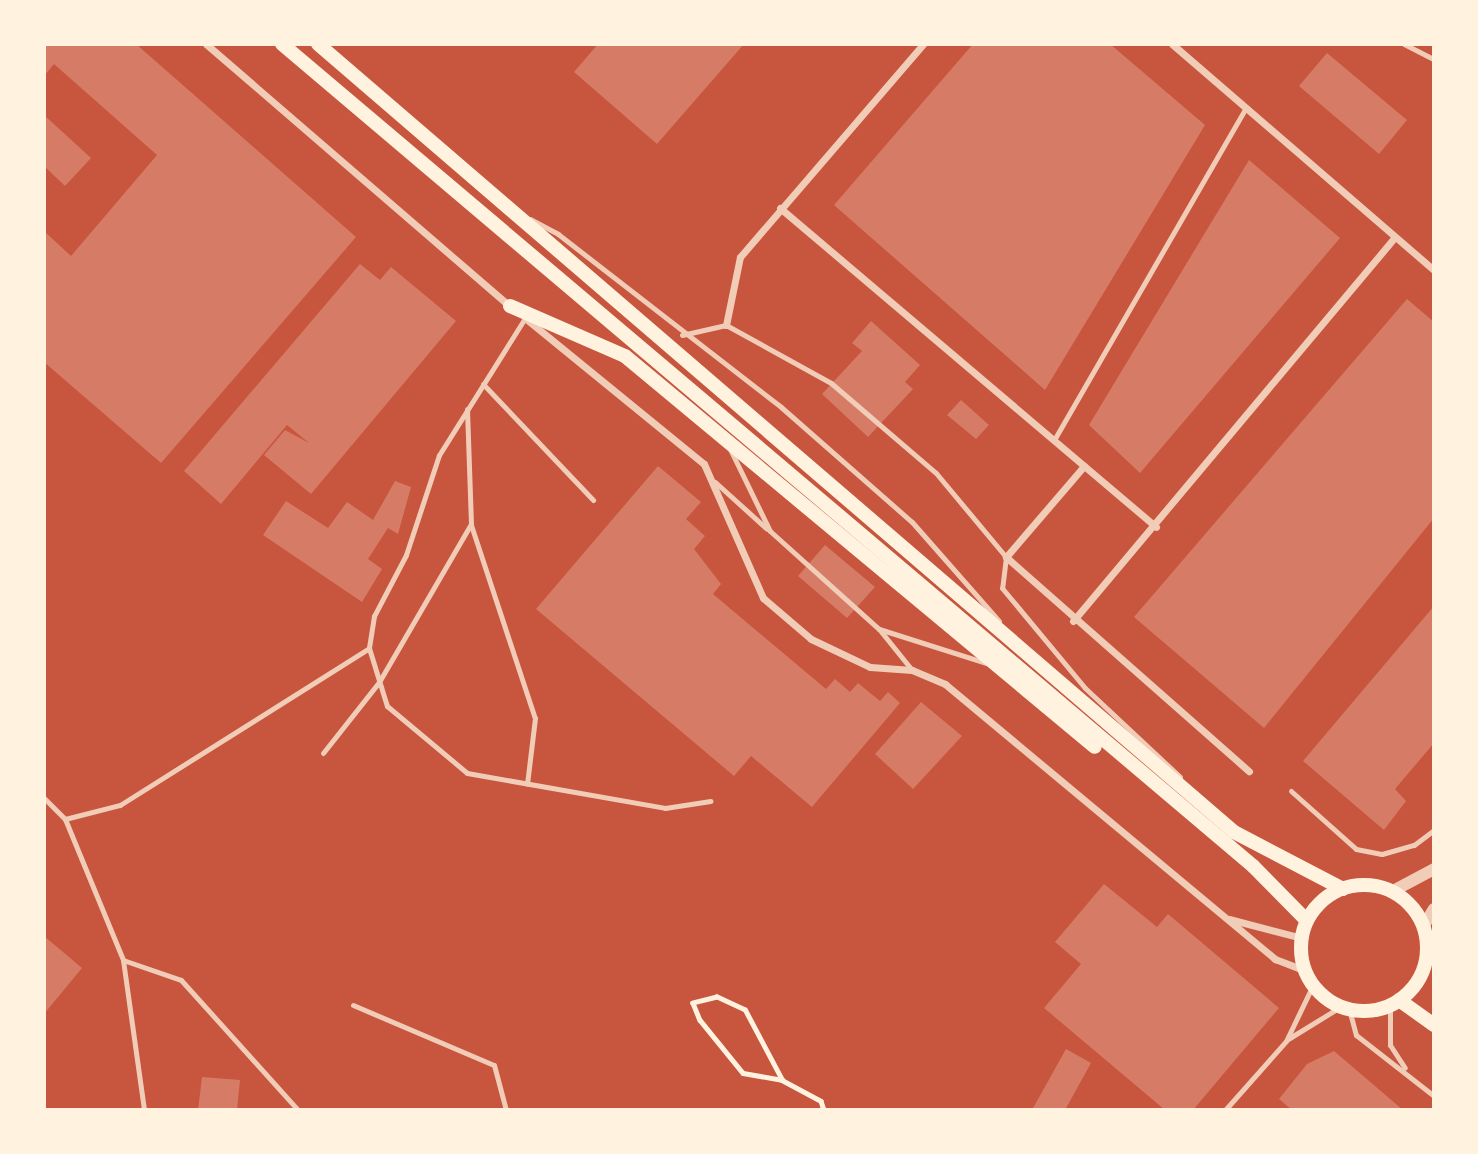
<!DOCTYPE html>
<html>
<head>
<meta charset="utf-8">
<style>
  body { margin:0 }
  #map { position:relative; width:1478px; height:1154px; overflow:hidden; background:#c8553d; font-family:"DM Sans",sans-serif }
  div>[style] { position:absolute }
  .building>* { inset:0; background:#d67c66 }
  .path>* { height:4.5px; margin:-2.25px; padding:0 2.25px; transform-origin:2.25px; border-radius:2.25px; background:#fff3e0 }
  .service>* { height:5px; margin:-2.5px; padding:0 2.5px; transform-origin:2.5px; border-radius:2.5px; background:#f1ccb7 }
  .minor>* { height:7px; margin:-3.5px; padding:0 3.5px; transform-origin:3.5px; border-radius:3.5px; background:#f1ccb7 }
  .tertiary>* { height:12px; margin:-6px; padding:0 6px; transform-origin:6px; border-radius:6px; background:#f1ccb7 }
  .secondary>* { height:14px; margin:-7px; padding:0 7px; transform-origin:7px; border-radius:7px; background:#fff3e0 }
  .secondary>.ring { margin:-7px; padding:0; box-sizing:content-box; background:none; border:14px solid #fff3e0; border-radius:50% }
  span { translate:-50% -50%; white-space:nowrap; text-align:center; line-height:1.15; -webkit-text-stroke:7px #fff3e0; paint-order:stroke }
  .frame { position:absolute; inset:0; border:46px solid #fff3e0; pointer-events:none }
</style>
</head>
<body>
<div id="map">
  <div class="building">
    <div style="clip-path:polygon(44px 44px,136px 44px,356px 237px,161px 463px,44px 362px,44px 231px,71px 256px,157px 155px,54px 64px,44px 76px)"></div>
    <div style="clip-path:polygon(598px 44px,744px 44px,657px 144px,574px 72px)"></div>
    <div style="clip-path:polygon(973px 44px,1110px 44px,1205px 125px,1045px 390px,834px 205px)"></div>
    <div style="clip-path:polygon(1327px 53px,1407px 120px,1379px 154px,1299px 86px)"></div>
    <div style="clip-path:polygon(44px 115px,91px 158px,65px 186px,44px 166px)"></div>
    <div style="clip-path:polygon(1249px 160px,1340px 238px,1140px 473px,1089px 425px)"></div>
    <div style="clip-path:polygon(360px 264px,380px 280px,391px 267px,456px 321px,311px 494px,264px 455px,285px 430px,309px 443px,287px 425px,221px 504px,184px 471px)"></div>
    <div style="clip-path:polygon(1407px 299px,1434px 322px,1434px 518px,1264px 728px,1134px 617px)"></div>
    <div style="clip-path:polygon(871px 321px,920px 365px,905px 382px,913px 389px,868px 437px,822px 394px,862px 351px,852px 343px)"></div>
    <div style="clip-path:polygon(961px 400px,989px 425px,976px 439px,947px 415px)"></div>
    <div style="clip-path:polygon(658px 466px,701px 502px,686px 519px,705px 536px,694px 549px,721px 584px,713px 594px,826px 689px,835px 679px,850px 692px,858px 683px,880px 701px,888px 692px,900px 703px,812px 807px,751px 756px,734px 776px,536px 609px)"></div>
    <div style="clip-path:polygon(395px 481px,411px 487px,398px 534px,388px 528px,368px 559px,382px 569px,362px 602px,263px 535px,286px 501px,328px 528px,347px 502px,373px 520px)"></div>
    <div style="clip-path:polygon(825px 545px,875px 587px,847px 618px,798px 576px)"></div>
    <div style="clip-path:polygon(1434px 606px,1434px 743px,1395px 789px,1406px 801px,1384px 830px,1303px 761px)"></div>
    <div style="clip-path:polygon(921px 702px,962px 736px,913px 789px,875px 754px)"></div>
    <div style="clip-path:polygon(1104px 884px,1157px 927px,1168px 914px,1279px 1008px,1193px 1110px,1165px 1110px,1044px 1008px,1081px 964px,1055px 942px)"></div>
    <div style="clip-path:polygon(44px 936px,82px 968px,44px 1014px)"></div>
    <div style="clip-path:polygon(1066px 1049px,1091px 1063px,1065px 1110px,1032px 1110px)"></div>
    <div style="clip-path:polygon(1334px 1051px,1403px 1110px,1292px 1110px,1279px 1099px,1307px 1064px)"></div>
    <div style="clip-path:polygon(202px 1077px,240px 1080px,237px 1110px,198px 1110px)"></div>
  </div>
  <div class="path">
    <div style="left:782px;top:1080px;width:79px;rotate:-117.9deg"></div>
    <div style="left:745px;top:1010px;width:31px;rotate:-155deg"></div>
    <div style="left:717px;top:997px;width:25px;rotate:166deg"></div>
    <div style="left:693px;top:1003px;width:18px;rotate:68deg"></div>
    <div style="left:700px;top:1020px;width:68px;rotate:50.9deg"></div>
    <div style="left:743px;top:1073px;width:40px;rotate:10deg"></div>
    <div style="left:782px;top:1080px;width:44px;rotate:28.3deg"></div>
    <div style="left:821px;top:1101px;width:9px;rotate:72deg"></div>
  </div>
  <div class="service">
    <div style="left:1404px;top:44px;width:34px;rotate:27deg"></div>
    <div style="left:530px;top:219px;width:32px;rotate:28deg"></div>
    <div style="left:558px;top:234px;width:282px;rotate:37.8deg"></div>
    <div style="left:781px;top:407px;width:174px;rotate:41.3deg"></div>
    <div style="left:912px;top:522px;width:132px;rotate:48.7deg"></div>
    <div style="left:525px;top:318px;width:162px;rotate:122.1deg"></div>
    <div style="left:439px;top:455px;width:105px;rotate:108.3deg"></div>
    <div style="left:406px;top:555px;width:69px;rotate:117.7deg"></div>
    <div style="left:374px;top:616px;width:32px;rotate:99deg"></div>
    <div style="left:369px;top:648px;width:61px;rotate:72.8deg"></div>
    <div style="left:387px;top:706px;width:104px;rotate:39.9deg"></div>
    <div style="left:467px;top:773px;width:201px;rotate:10deg"></div>
    <div style="left:665px;top:808px;width:46px;rotate:-8.8deg"></div>
    <div style="left:682px;top:335px;width:45px;rotate:-12.8deg"></div>
    <div style="left:726px;top:325px;width:120px;rotate:28.9deg"></div>
    <div style="left:831px;top:383px;width:138px;rotate:40.6deg"></div>
    <div style="left:936px;top:473px;width:109px;rotate:50.2deg"></div>
    <div style="left:1006px;top:557px;width:31px;rotate:97deg"></div>
    <div style="left:1002px;top:588px;width:130px;rotate:50.3deg"></div>
    <div style="left:1085px;top:688px;width:130px;rotate:43.1deg"></div>
    <div style="left:483px;top:384px;width:160px;rotate:46.5deg"></div>
    <div style="left:1054px;top:440px;width:384px;rotate:-60deg"></div>
    <div style="left:730px;top:449px;width:91px;rotate:64deg"></div>
    <div style="left:770px;top:531px;width:147px;rotate:42deg"></div>
    <div style="left:879px;top:629px;width:112px;rotate:17.6deg"></div>
    <div style="left:715px;top:482px;width:70px;rotate:42.1deg"></div>
    <div style="left:471px;top:525px;width:203px;rotate:71.7deg"></div>
    <div style="left:535px;top:718px;width:66px;rotate:96.9deg"></div>
    <div style="left:879px;top:629px;width:53px;rotate:51.2deg"></div>
    <div style="left:323px;top:753px;width:90px;rotate:-51.7deg"></div>
    <div style="left:379px;top:682px;width:183px;rotate:-59.8deg"></div>
    <div style="left:471px;top:524px;width:115px;rotate:-92deg"></div>
    <div style="left:1291px;top:791px;width:87px;rotate:41.7deg"></div>
    <div style="left:1356px;top:849px;width:26px;rotate:11deg"></div>
    <div style="left:1382px;top:854px;width:33px;rotate:-16deg"></div>
    <div style="left:1414px;top:845px;width:25px;rotate:-37deg"></div>
    <div style="left:44px;top:798px;width:30px;rotate:45deg"></div>
    <div style="left:65px;top:819px;width:152px;rotate:67.6deg"></div>
    <div style="left:123px;top:960px;width:151px;rotate:82deg"></div>
    <div style="left:65px;top:819px;width:57px;rotate:-14.3deg"></div>
    <div style="left:120px;top:805px;width:294px;rotate:-32.2deg"></div>
    <div style="left:123px;top:960px;width:61px;rotate:19deg"></div>
    <div style="left:181px;top:980px;width:175px;rotate:48deg"></div>
    <div style="left:353px;top:1005px;width:153px;rotate:23.1deg"></div>
    <div style="left:494px;top:1065px;width:47px;rotate:75.1deg"></div>
    <div style="left:1390px;top:1006px;width:39px;rotate:90deg"></div>
    <div style="left:1390px;top:1045px;width:27px;rotate:57deg"></div>
    <div style="left:1349px;top:1009px;width:27px;rotate:75deg"></div>
    <div style="left:1356px;top:1035px;width:99px;rotate:38deg"></div>
    <div style="left:1288px;top:1039px;width:61px;rotate:-31.6deg"></div>
    <div style="left:1225px;top:1110px;width:92px;rotate:-48.5deg"></div>
    <div style="left:1286px;top:1041px;width:62px;rotate:-64.3deg"></div>
  </div>
  <div class="minor">
    <div style="left:206px;top:44px;width:401px;rotate:40.8deg"></div>
    <div style="left:1172px;top:44px;width:346px;rotate:40.8deg"></div>
    <div style="left:780px;top:208px;width:493px;rotate:40.3deg"></div>
    <div style="left:525px;top:318px;width:231px;rotate:39.2deg"></div>
    <div style="left:704px;top:464px;width:146px;rotate:66.2deg"></div>
    <div style="left:763px;top:598px;width:63px;rotate:40.5deg"></div>
    <div style="left:811px;top:639px;width:65px;rotate:25.4deg"></div>
    <div style="left:870px;top:667px;width:42px;rotate:4.1deg"></div>
    <div style="left:912px;top:670px;width:36px;rotate:23deg"></div>
    <div style="left:945px;top:684px;width:430px;rotate:39.8deg"></div>
    <div style="left:1275px;top:959px;width:31px;rotate:21deg"></div>
    <div style="left:726px;top:325px;width:69px;rotate:-78.4deg"></div>
    <div style="left:740px;top:257px;width:281px;rotate:-49.3deg"></div>
    <div style="left:1084px;top:466px;width:120px;rotate:130.6deg"></div>
    <div style="left:1006px;top:557px;width:324px;rotate:41.4deg"></div>
    <div style="left:1073px;top:621px;width:501px;rotate:-50.02deg"></div>
    <div style="left:1229px;top:919px;width:75px;rotate:14.6deg"></div>
  </div>
  <div class="tertiary">
    <div style="left:1391px;top:892px;width:49px;rotate:-28.1deg"></div>
    <div style="left:1423px;top:927px;width:21px;rotate:-59deg"></div>
  </div>
  <div class="secondary">
    <div style="left:282px;top:44px;width:1272px;rotate:40.25deg"></div>
    <div style="left:1253px;top:866px;width:76px;rotate:45.5deg"></div>
    <div style="left:318px;top:44px;width:1208px;rotate:40.7deg"></div>
    <div style="left:1234px;top:832px;width:123px;rotate:27.6deg"></div>
    <div style="left:510px;top:306px;width:125px;rotate:23.5deg"></div>
    <div style="left:625px;top:356px;width:611px;rotate:39.76deg"></div>
    <div class="ring" style="left:1301px;top:885px;width:112px;height:112px"></div>
    <div style="left:1399px;top:1000px;width:43px;rotate:35.5deg"></div>
  </div>
  <div class="frame"></div>
</div>
</body>
</html>
